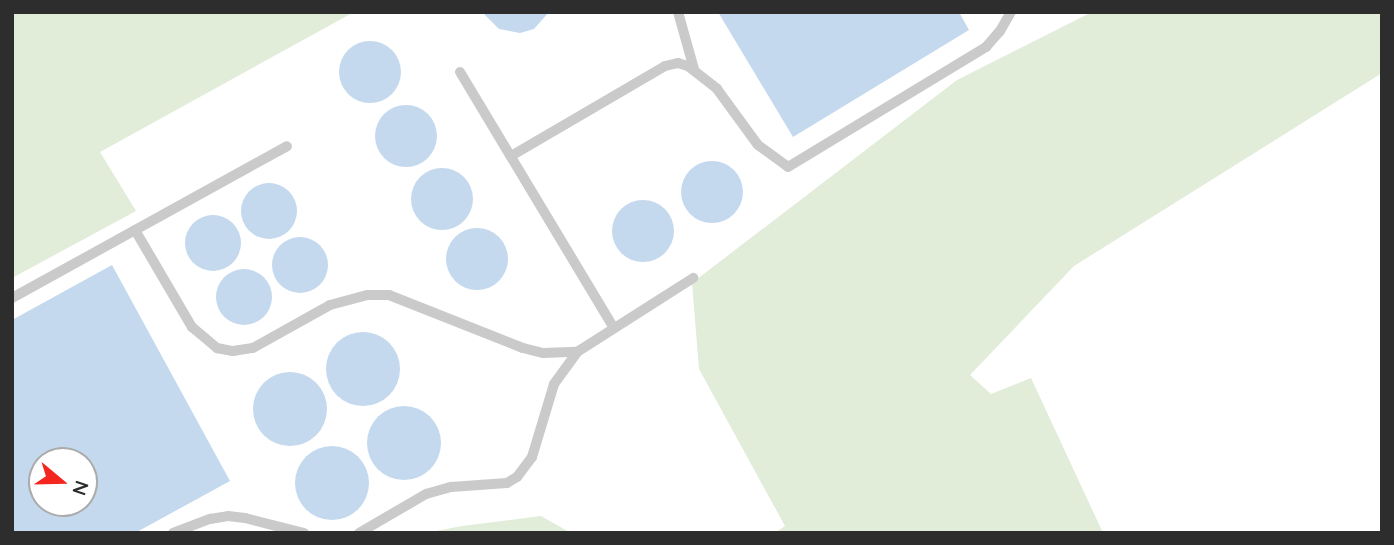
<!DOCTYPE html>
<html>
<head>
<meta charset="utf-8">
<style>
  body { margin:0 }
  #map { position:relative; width:1394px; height:545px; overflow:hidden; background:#fff; font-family:Quicksand,sans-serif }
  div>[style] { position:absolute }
  .green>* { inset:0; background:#e1ecd9 }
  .water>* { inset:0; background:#c4d9ee }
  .round { border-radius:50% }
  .lane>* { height:10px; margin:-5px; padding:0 5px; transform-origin:5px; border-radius:5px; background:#cacaca }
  span { translate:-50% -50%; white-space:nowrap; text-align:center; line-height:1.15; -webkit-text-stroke:7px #fff; paint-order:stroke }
  .frame { position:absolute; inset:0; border:14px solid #2d2d2d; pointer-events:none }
  .north { position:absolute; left:28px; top:447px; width:70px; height:70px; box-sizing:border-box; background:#fff; border:2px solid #ababab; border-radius:50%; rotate:109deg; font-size:19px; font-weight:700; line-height:28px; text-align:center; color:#2d2d2d }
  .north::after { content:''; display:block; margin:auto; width:24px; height:32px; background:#f32720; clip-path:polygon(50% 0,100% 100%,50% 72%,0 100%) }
</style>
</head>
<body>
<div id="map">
  <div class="green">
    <div style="clip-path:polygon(12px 12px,354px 12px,100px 152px,136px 211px,12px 278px)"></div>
    <div style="clip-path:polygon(1092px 12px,1382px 12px,1382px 73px,1074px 266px,970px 375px,991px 394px,1031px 378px,1103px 533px,775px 533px,785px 526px,699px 369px,692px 283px,957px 80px)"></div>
    <div style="clip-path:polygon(541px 516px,571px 533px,426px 533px,462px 526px)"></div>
  </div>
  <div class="water">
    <div style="clip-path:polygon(482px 12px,549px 12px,534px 29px,520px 33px,499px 29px)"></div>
    <div style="clip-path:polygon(718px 12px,959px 12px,969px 30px,793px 137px)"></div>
    <div class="round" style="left:339px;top:41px;width:62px;height:62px"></div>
    <div class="round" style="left:375px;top:105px;width:62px;height:62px"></div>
    <div class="round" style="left:681px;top:161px;width:62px;height:62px"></div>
    <div class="round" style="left:411px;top:168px;width:62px;height:62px"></div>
    <div class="round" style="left:241px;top:183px;width:56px;height:56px"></div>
    <div class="round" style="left:612px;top:200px;width:62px;height:62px"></div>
    <div class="round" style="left:185px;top:215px;width:56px;height:56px"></div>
    <div class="round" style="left:446px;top:228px;width:62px;height:62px"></div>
    <div class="round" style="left:272px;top:237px;width:56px;height:56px"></div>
    <div style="clip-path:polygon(evenodd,112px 265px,230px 481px,135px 533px,12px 533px,12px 320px,112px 265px,42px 461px,84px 461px,84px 503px,42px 503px,42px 461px)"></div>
    <div class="round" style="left:216px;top:269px;width:56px;height:56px"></div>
    <div class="round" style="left:326px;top:332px;width:74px;height:74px"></div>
    <div class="round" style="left:253px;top:372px;width:74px;height:74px"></div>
    <div class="round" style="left:367px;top:406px;width:74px;height:74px"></div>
    <div class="round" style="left:295px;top:446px;width:74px;height:74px"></div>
  </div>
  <div class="lane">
    <div style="left:678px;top:12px;width:59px;rotate:74.3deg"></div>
    <div style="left:460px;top:72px;width:299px;rotate:59deg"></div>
    <div style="left:511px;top:156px;width:178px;rotate:-30.3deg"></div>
    <div style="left:665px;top:66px;width:13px;rotate:-13deg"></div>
    <div style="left:678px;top:63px;width:10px;rotate:17deg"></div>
    <div style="left:688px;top:66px;width:37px;rotate:38deg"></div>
    <div style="left:717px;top:89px;width:69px;rotate:53.8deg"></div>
    <div style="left:758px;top:145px;width:37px;rotate:36deg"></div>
    <div style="left:788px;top:167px;width:232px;rotate:-31.2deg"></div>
    <div style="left:986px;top:47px;width:21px;rotate:-49deg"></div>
    <div style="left:1000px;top:31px;width:22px;rotate:-60deg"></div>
    <div style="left:135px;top:230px;width:113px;rotate:59.6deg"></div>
    <div style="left:192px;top:327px;width:33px;rotate:40deg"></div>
    <div style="left:217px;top:348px;width:16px;rotate:11deg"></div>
    <div style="left:233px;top:351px;width:20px;rotate:-9deg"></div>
    <div style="left:253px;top:348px;width:88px;rotate:-29.2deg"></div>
    <div style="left:330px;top:305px;width:39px;rotate:-15deg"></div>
    <div style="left:368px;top:295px;width:21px"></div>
    <div style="left:389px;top:295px;width:144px;rotate:21.6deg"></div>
    <div style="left:523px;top:348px;width:21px;rotate:14deg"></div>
    <div style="left:543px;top:353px;width:34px;rotate:-2deg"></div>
    <div style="left:12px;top:298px;width:314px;rotate:-28.9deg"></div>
    <div style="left:173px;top:533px;width:40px;rotate:-21deg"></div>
    <div style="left:210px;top:519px;width:18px;rotate:-9deg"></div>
    <div style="left:228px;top:516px;width:17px;rotate:7deg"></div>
    <div style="left:245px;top:518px;width:61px;rotate:14.3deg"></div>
    <div style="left:359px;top:533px;width:78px;rotate:-30.2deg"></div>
    <div style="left:426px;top:494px;width:26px;rotate:-16deg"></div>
    <div style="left:451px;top:487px;width:56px;rotate:-4.1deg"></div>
    <div style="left:507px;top:483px;width:12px;rotate:-31deg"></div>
    <div style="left:517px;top:477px;width:25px;rotate:-53deg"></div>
    <div style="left:532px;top:457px;width:76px;rotate:-73.2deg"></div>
    <div style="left:554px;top:384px;width:39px;rotate:-54deg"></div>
    <div style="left:577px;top:352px;width:138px;rotate:-32.5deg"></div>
  </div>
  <div class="frame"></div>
  <div class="north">N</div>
</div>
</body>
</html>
